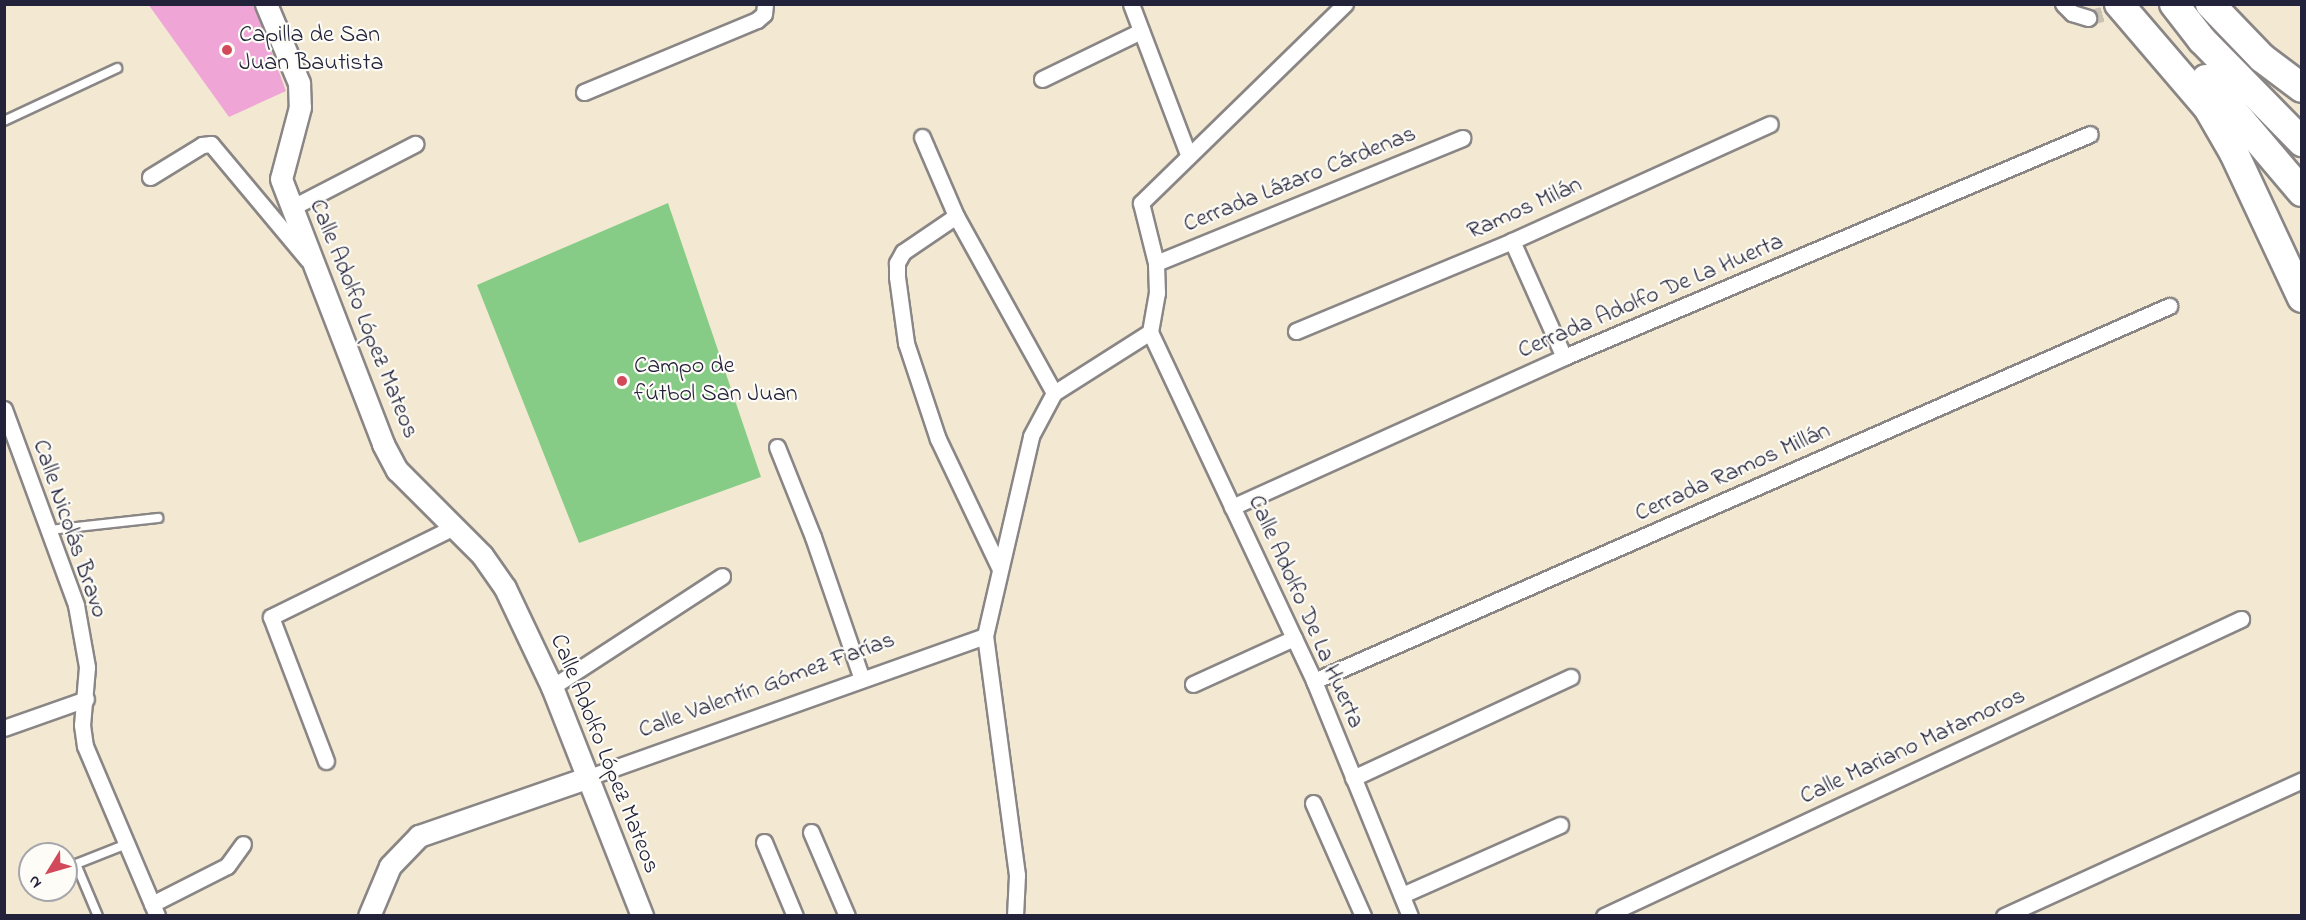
<!DOCTYPE html>
<html>
<head>
<meta charset="utf-8">
<style>
  body { margin:0 }
  #map { position:relative; width:2306px; height:920px; overflow:hidden; background:#f3e9d2; font-family:"Indie Flower",sans-serif }
  div>[style] { position:absolute }
  .green>* { inset:0; background:#87cc86 }
  .building>* { inset:0; background:#efa6d6 }
  .street-tunnel>* { height:15px; margin-top:-7.5px; transform-origin:0; background:repeating-linear-gradient(90deg,#c9c1b4 0 15px,transparent 0 23px) }
  .roads { filter:drop-shadow(2px 0 #8a8686) drop-shadow(-2px 0 #8a8686) drop-shadow(0 2px #8a8686) drop-shadow(0 -2px #8a8686) }
  .lane>* { height:8px; margin:-4px; padding:0 4px; transform-origin:4px; border-radius:4px; background:#fff }
  .street>* { height:15px; margin:-7.5px; padding:0 7.5px; transform-origin:7.5px; border-radius:7.5px; background:#fff }
  .secondary>* { height:21px; margin:-10.5px; padding:0 10.5px; transform-origin:10.5px; border-radius:10.5px; background:#fff }
  .highway>* { height:28px; margin:-14px; padding:0 14px; transform-origin:14px; border-radius:14px; background:#fff }
  .dots>* { width:16px; height:16px; translate:-50% -50%; box-sizing:border-box; border:3px solid #fdfcf7; border-radius:50% }
  span { translate:-50% -50%; white-space:nowrap; text-align:center; line-height:1.15; -webkit-text-stroke:4.5px #fdfcf7; paint-order:stroke }
  .poi-label { font-size:24px; color:#22223b }
  .left { translate:0 -50%; text-align:left }
  .street-label { font-size:24px; color:#22223b }
  .frame { position:absolute; inset:0; border:6px solid #22223b; pointer-events:none }
  .north { position:absolute; left:18px; top:842px; width:60px; height:60px; box-sizing:border-box; background:#fdfcf7; border:2px solid #a5a5ac; border-radius:50%; rotate:233deg; font-size:16px; font-weight:700; line-height:24px; text-align:center; color:#22223b }
  .north::after { content:''; display:block; margin:auto; width:21px; height:27px; background:#d1495b; clip-path:polygon(50% 0,100% 100%,50% 72%,0 100%) }
</style>
</head>
<body>
<div id="map">
  <div class="green">
    <div style="clip-path:polygon(668px 203px,761px 477px,579px 543px,477px 285px)"></div>
  </div>
  <div class="building">
    <div style="clip-path:polygon(148px 4px,254px 4px,286px 91px,229px 117px)"></div>
  </div>
  <div class="street-tunnel">
    <div style="left:2088px;top:18px;width:40px;rotate:-16deg"></div>
  </div>
  <div class="roads">
    <div class="lane">
      <div style="left:4px;top:121px;width:125px;rotate:-25.1deg"></div>
      <div style="left:49px;top:530px;width:110px;rotate:-6.3deg"></div>
      <div style="left:76px;top:864px;width:56px;rotate:67.1deg"></div>
      <div style="left:66px;top:868px;width:66px;rotate:-21.5deg"></div>
    </div>
    <div class="street">
      <div style="left:1131px;top:4px;width:160px;rotate:69.2deg"></div>
      <div style="left:2063px;top:4px;width:13px;rotate:45deg"></div>
      <div style="left:2072px;top:13px;width:17px;rotate:17deg"></div>
      <div style="left:1042px;top:79px;width:110px;rotate:-25.9deg"></div>
      <div style="left:584px;top:92px;width:187px;rotate:-22.6deg"></div>
      <div style="left:757px;top:20px;width:9px;rotate:-41deg"></div>
      <div style="left:764px;top:14px;width:10px;rotate:-84deg"></div>
      <div style="left:922px;top:137px;width:86px;rotate:66.7deg"></div>
      <div style="left:956px;top:216px;width:202px;rotate:61deg"></div>
      <div style="left:150px;top:177px;width:61px;rotate:-31.6deg"></div>
      <div style="left:202px;top:145px;width:9px;rotate:-6deg"></div>
      <div style="left:211px;top:144px;width:151px;rotate:50.1deg"></div>
      <div style="left:291px;top:208px;width:140px;rotate:-27.3deg"></div>
      <div style="left:956px;top:216px;width:64px;rotate:145.8deg"></div>
      <div style="left:903px;top:252px;width:13px;rotate:119deg"></div>
      <div style="left:897px;top:263px;width:14px;rotate:90deg"></div>
      <div style="left:897px;top:277px;width:67px;rotate:82.2deg"></div>
      <div style="left:906px;top:343px;width:101px;rotate:71.6deg"></div>
      <div style="left:938px;top:439px;width:142px;rotate:64.5deg"></div>
      <div style="left:1512px;top:241px;width:127px;rotate:65.9deg"></div>
      <div style="left:1156px;top:263px;width:331px;rotate:-22.2deg"></div>
      <div style="left:1296px;top:331px;width:234px;rotate:-22.6deg"></div>
      <div style="left:1512px;top:241px;width:283px;rotate:-24.4deg"></div>
      <div style="left:1150px;top:332px;width:386px;rotate:64.8deg"></div>
      <div style="left:1314px;top:681px;width:254px;rotate:67.8deg"></div>
      <div style="left:4px;top:409px;width:209px;rotate:69.8deg"></div>
      <div style="left:76px;top:605px;width:63px;rotate:79.9deg"></div>
      <div style="left:87px;top:667px;width:58px;rotate:94.9deg"></div>
      <div style="left:82px;top:725px;width:21px;rotate:82deg"></div>
      <div style="left:85px;top:746px;width:185px;rotate:67deg"></div>
      <div style="left:777px;top:447px;width:97px;rotate:68.2deg"></div>
      <div style="left:813px;top:537px;width:150px;rotate:71deg"></div>
      <div style="left:1232px;top:507px;width:364px;rotate:-24.3deg"></div>
      <div style="left:1564px;top:357px;width:571px;rotate:-22.97deg"></div>
      <div style="left:1314px;top:681px;width:934px;rotate:-23.68deg"></div>
      <div style="left:1193px;top:684px;width:111px;rotate:-24.5deg"></div>
      <div style="left:552px;top:687px;width:203px;rotate:-33.1deg"></div>
      <div style="left:4px;top:728px;width:87px;rotate:-19.5deg"></div>
      <div style="left:326px;top:761px;width:154px;rotate:-110.9deg"></div>
      <div style="left:271px;top:617px;width:206px;rotate:-26.2deg"></div>
      <div style="left:589px;top:777px;width:420px;rotate:-19.6deg"></div>
      <div style="left:1353px;top:778px;width:240px;rotate:-24.9deg"></div>
      <div style="left:1313px;top:803px;width:124px;rotate:66.1deg"></div>
      <div style="left:811px;top:832px;width:91px;rotate:66.8deg"></div>
      <div style="left:764px;top:842px;width:80px;rotate:67.3deg"></div>
      <div style="left:1402px;top:895px;width:173px;rotate:-23.9deg"></div>
      <div style="left:152px;top:904px;width:84px;rotate:-26.9deg"></div>
      <div style="left:227px;top:866px;width:27px;rotate:-54deg"></div>
      <div style="left:1015px;top:916px;width:41px;rotate:-87.2deg"></div>
      <div style="left:1017px;top:875px;width:241px;rotate:-97.6deg"></div>
      <div style="left:985px;top:636px;width:205px;rotate:-77deg"></div>
      <div style="left:1031px;top:436px;width:49px;rotate:-61.9deg"></div>
      <div style="left:1054px;top:393px;width:114px;rotate:-32.4deg"></div>
      <div style="left:1150px;top:332px;width:40px;rotate:-80deg"></div>
      <div style="left:1157px;top:293px;width:30px;rotate:-92deg"></div>
      <div style="left:1156px;top:263px;width:62px;rotate:-104deg"></div>
      <div style="left:1141px;top:203px;width:285px;rotate:-44.3deg"></div>
      <div style="left:1604px;top:916px;width:703px;rotate:-25deg"></div>
      <div style="left:2004px;top:916px;width:328px;rotate:-24.5deg"></div>
    </div>
    <div class="secondary">
      <div style="left:266px;top:4px;width:86px;rotate:67.3deg"></div>
      <div style="left:299px;top:83px;width:24px;rotate:88deg"></div>
      <div style="left:300px;top:107px;width:74px;rotate:104.8deg"></div>
      <div style="left:281px;top:179px;width:284px;rotate:68.9deg"></div>
      <div style="left:383px;top:444px;width:30px;rotate:62deg"></div>
      <div style="left:397px;top:470px;width:120px;rotate:45deg"></div>
      <div style="left:482px;top:555px;width:40px;rotate:55.1deg"></div>
      <div style="left:505px;top:588px;width:110px;rotate:64.6deg"></div>
      <div style="left:552px;top:687px;width:246px;rotate:68.5deg"></div>
      <div style="left:369px;top:916px;width:54px;rotate:-67.2deg"></div>
      <div style="left:390px;top:866px;width:42px;rotate:-46deg"></div>
      <div style="left:419px;top:836px;width:180px;rotate:-19.1deg"></div>
    </div>
    <div class="highway">
      <div style="left:2119px;top:4px;width:137px;rotate:49.4deg"></div>
      <div style="left:2208px;top:108px;width:52px;rotate:60deg"></div>
      <div style="left:2234px;top:153px;width:160px;rotate:64.9deg"></div>
      <div style="left:2174px;top:4px;width:46px;rotate:52.1deg"></div>
      <div style="left:2202px;top:40px;width:143px;rotate:45.6deg"></div>
      <div style="left:2210px;top:4px;width:75px;rotate:46.1deg"></div>
      <div style="left:2262px;top:58px;width:50px;rotate:36.9deg"></div>
      <div style="left:2206px;top:79px;width:148px;rotate:49.7deg"></div>
    </div>
  </div>
  <div class="dots">
    <div style="left:227px;top:50px;background:#d1495b"></div>
    <div style="left:622px;top:381px;background:#d1495b"></div>
  </div>
  <div class="poi-label">
    <span class="left" style="left:239px;top:50px">Capilla de San<br>Juan Bautista</span>
    <span class="left" style="left:634px;top:381px">Campo de<br>fútbol San Juan</span>
  </div>
  <div class="street-label">
    <span style="left:1300px;top:180px;rotate:-22deg">Cerrada Lázaro Cárdenas</span>
    <span style="left:1525px;top:209px;rotate:-24deg">Ramos Milán</span>
    <span style="left:1651px;top:297px;rotate:-23deg">Cerrada Adolfo De La Huerta</span>
    <span style="left:363px;top:319px;rotate:68deg">Calle Adolfo López Mateos</span>
    <span style="left:1733px;top:473px;rotate:-24deg">Cerrada Ramos Millán</span>
    <span style="left:69px;top:529px;rotate:71deg">Calle Nicolás Bravo</span>
    <span style="left:1305px;top:612px;rotate:66deg">Calle Adolfo De La Huerta</span>
    <span style="left:767px;top:686px;rotate:-20deg">Calle Valentín Gómez Farías</span>
    <span style="left:1913px;top:747px;rotate:-25deg">Calle Mariano Matamoros</span>
    <span style="left:604px;top:754px;rotate:68deg">Calle Adolfo López Mateos</span>
  </div>
  <div class="frame"></div>
  <div class="north">N</div>
</div>
</body>
</html>
